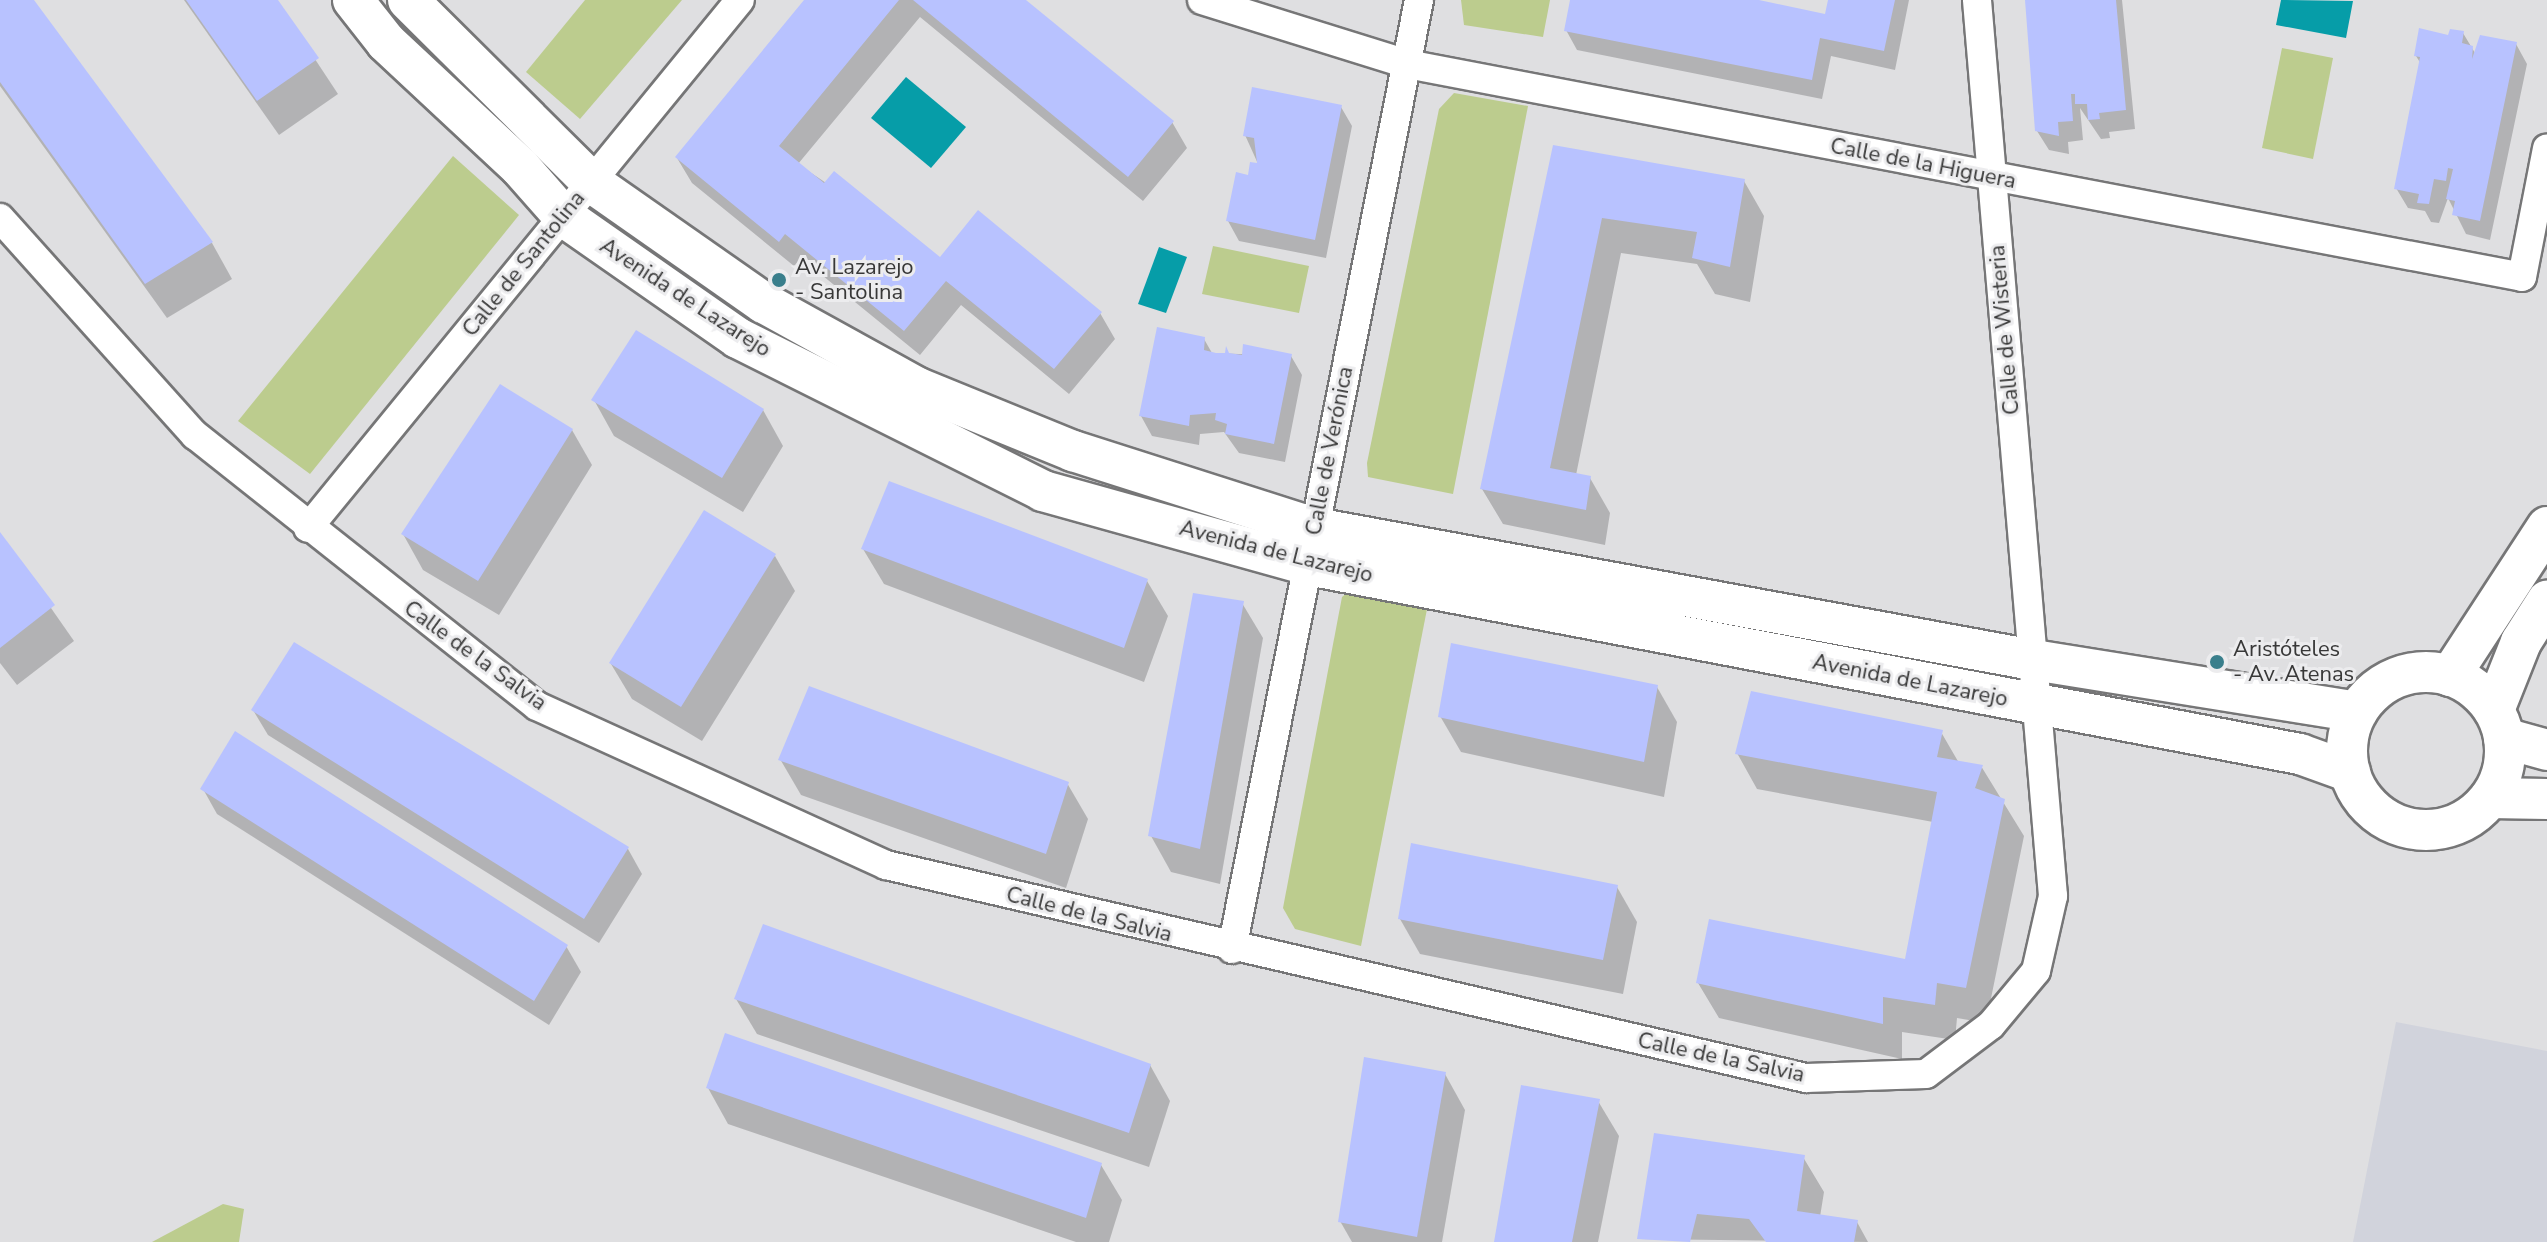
<!DOCTYPE html>
<html>
<head>
<meta charset="utf-8">
<style>
  body { margin:0 }
  #map { position:relative; width:2547px; height:1242px; overflow:hidden; background:#dfdfe1; font-family:"Nunito Sans",sans-serif }
  div>[style] { position:absolute }
  .built>* { inset:0; background:#d1d3dc }
  .green>* { inset:0; background:#bccc8e }
  .water>* { inset:0; background:#069da8 }
  .shadow>* { inset:0; background:#0003 }
  .building>* { inset:0; background:#b8c2ff }
  .roads { filter:drop-shadow(2px 0 #767677) drop-shadow(-2px 0 #767677) drop-shadow(0 2px #767677) drop-shadow(0 -2px #767677) }
  .street>* { height:28px; margin:-14px; padding:0 14px; transform-origin:14px; border-radius:14px; background:#fff }
  .secondary>* { height:40px; margin:-20px; padding:0 20px; transform-origin:20px; border-radius:20px; background:#fff }
  .secondary>.ring { margin:-20px; padding:0; box-sizing:content-box; background:none; border:40px solid #fff; border-radius:50% }
  .dots>* { width:22px; height:22px; translate:-50% -50%; box-sizing:border-box; border:4px solid #ececee; border-radius:50% }
  span { translate:-50% -50%; white-space:nowrap; text-align:center; line-height:1.15; -webkit-text-stroke:6px #ececee; paint-order:stroke }
  .street-label { font-size:22px; color:#383838 }
  .poi-label { font-size:22px; color:#383838 }
  .left { translate:0 -50%; text-align:left }
</style>
</head>
<body>
<div id="map">
  <div class="built">
    <div style="clip-path:polygon(2396px 1022px,2547px 1051px,2547px 1242px,2353px 1242px)"></div>
  </div>
  <div class="green">
    <div style="clip-path:polygon(585px 0,682px 0,580px 119px,526px 72px)"></div>
    <div style="clip-path:polygon(1461px 0,1550px 0,1543px 37px,1464px 25px)"></div>
    <div style="clip-path:polygon(2282px 48px,2333px 58px,2313px 159px,2262px 148px)"></div>
    <div style="clip-path:polygon(1454px 93px,1528px 106px,1453px 494px,1368px 477px,1367px 463px,1439px 109px)"></div>
    <div style="clip-path:polygon(453px 156px,519px 215px,310px 474px,238px 421px)"></div>
    <div style="clip-path:polygon(1213px 246px,1309px 266px,1299px 313px,1202px 294px)"></div>
    <div style="clip-path:polygon(1352px 589px,1428px 604px,1361px 946px,1295px 929px,1283px 908px,1342px 597px)"></div>
    <div style="clip-path:polygon(223px 1204px,244px 1209px,239px 1242px,152px 1242px)"></div>
  </div>
  <div class="water">
    <div style="clip-path:polygon(2281px 0,2353px 1px,2346px 38px,2276px 25px)"></div>
    <div style="clip-path:polygon(906px 77px,966px 127px,931px 168px,871px 118px)"></div>
    <div style="clip-path:polygon(1159px 247px,1187px 257px,1166px 313px,1138px 304px)"></div>
  </div>
  <div class="shadow">
    <div style="clip-path:polygon(0 0,32px 0,212px 243px,232px 279px,167px 318px,0 86px)"></div>
    <div style="clip-path:polygon(184px 0,276px 0,338px 94px,279px 135px)"></div>
    <div style="clip-path:polygon(807px 0,1023px 0,1172px 122px,1187px 148px,1143px 201px,920px 17px,798px 164px,940px 260px,1100px 313px,1115px 339px,1069px 394px,961px 305px,920px 355px,801px 258px,794px 266px,692px 183px,677px 158px)"></div>
    <div style="clip-path:polygon(1572px 0,1749px 0,1826px 16px,1830px 0,1909px 0,1895px 70px,1831px 56px,1822px 99px,1577px 50px,1566px 30px)"></div>
    <div style="clip-path:polygon(2033px 0,2122px 0,2135px 129px,2109px 132px,2110px 138px,2101px 139px,2080px 108px,2083px 140px,2068px 142px,2069px 154px,2049px 150px,2037px 131px)"></div>
    <div style="clip-path:polygon(2463px 33px,2478px 58px,2516px 44px,2527px 64px,2490px 240px,2466px 234px,2448px 198px,2439px 223px,2431px 222px,2425px 211px,2408px 208px,2396px 188px,2421px 64px,2416px 56px)"></div>
    <div style="clip-path:polygon(1341px 107px,1352px 126px,1326px 258px,1239px 241px,1228px 221px,1259px 166px,1245px 135px)"></div>
    <div style="clip-path:polygon(1555px 147px,1744px 181px,1764px 216px,1750px 302px,1715px 294px,1697px 264px,1621px 253px,1576px 475px,1590px 478px,1610px 513px,1605px 545px,1503px 524px,1482px 489px)"></div>
    <div style="clip-path:polygon(1204px 339px,1212px 353px,1291px 356px,1302px 375px,1285px 462px,1239px 453px,1224px 432px,1200px 434px,1199px 445px,1152px 436px,1141px 416px)"></div>
    <div style="clip-path:polygon(594px 400px,763px 410px,783px 446px,743px 512px,614px 436px)"></div>
    <div style="clip-path:polygon(572px 430px,592px 465px,499px 615px,423px 570px,403px 534px)"></div>
    <div style="clip-path:polygon(0 535px,74px 641px,17px 685px,0 663px)"></div>
    <div style="clip-path:polygon(863px 549px,1147px 581px,1168px 616px,1144px 682px,884px 584px)"></div>
    <div style="clip-path:polygon(775px 556px,795px 591px,702px 741px,632px 699px,611px 664px)"></div>
    <div style="clip-path:polygon(1242px 603px,1263px 638px,1220px 884px,1171px 872px,1151px 836px)"></div>
    <div style="clip-path:polygon(294px 645px,628px 849px,642px 874px,599px 943px,268px 735px,253px 710px)"></div>
    <div style="clip-path:polygon(1657px 687px,1677px 722px,1664px 797px,1461px 752px,1440px 716px)"></div>
    <div style="clip-path:polygon(1941px 732px,1959px 763px,1981px 766px,2024px 836px,1986px 1023px,1957px 1018px,1955px 1040px,1902px 1032px,1902px 1059px,1719px 1018px,1698px 983px,1907px 961px,1933px 822px,1757px 789px,1737px 753px)"></div>
    <div style="clip-path:polygon(780px 759px,1067px 783px,1088px 819px,1066px 888px,801px 795px)"></div>
    <div style="clip-path:polygon(203px 789px,566px 946px,581px 972px,549px 1025px,217px 814px)"></div>
    <div style="clip-path:polygon(1617px 887px,1637px 922px,1623px 994px,1420px 954px,1400px 919px)"></div>
    <div style="clip-path:polygon(736px 999px,1150px 1065px,1170px 1101px,1149px 1167px,757px 1034px)"></div>
    <div style="clip-path:polygon(1445px 1074px,1465px 1110px,1442px 1242px,1352px 1242px,1340px 1221px)"></div>
    <div style="clip-path:polygon(708px 1088px,1101px 1165px,1122px 1200px,1109px 1242px,1076px 1242px,728px 1124px)"></div>
    <div style="clip-path:polygon(1598px 1101px,1619px 1136px,1598px 1242px,1496px 1242px)"></div>
    <div style="clip-path:polygon(1803px 1157px,1824px 1192px,1820px 1217px,1857px 1222px,1868px 1242px,1639px 1239px)"></div>
  </div>
  <div class="building">
    <div style="clip-path:polygon(0 0,34px 0,213px 242px,145px 284px,0 82px)"></div>
    <div style="clip-path:polygon(186px 0,278px 0,319px 58px,257px 101px)"></div>
    <div style="clip-path:polygon(804px 0,899px 0,779px 146px,824px 183px,834px 171px,940px 257px,978px 210px,1102px 312px,1054px 369px,946px 281px,904px 331px,785px 234px,779px 242px,675px 157px)"></div>
    <div style="clip-path:polygon(913px 0,1026px 0,1174px 121px,1128px 177px)"></div>
    <div style="clip-path:polygon(1570px 0,1759px 0,1825px 14px,1828px 0,1895px 0,1884px 51px,1820px 38px,1812px 80px,1564px 31px)"></div>
    <div style="clip-path:polygon(2025px 0,2116px 0,2126px 110px,2099px 113px,2100px 119px,2088px 120px,2087px 104px,2075px 104px,2075px 94px,2071px 94px,2073px 121px,2058px 122px,2059px 136px,2035px 131px)"></div>
    <div style="clip-path:polygon(2419px 28px,2448px 35px,2450px 29px,2464px 31px,2462px 43px,2473px 46px,2472px 59px,2480px 35px,2517px 42px,2480px 221px,2452px 215px,2455px 201px,2446px 199px,2453px 169px,2448px 168px,2446px 181px,2434px 179px,2429px 204px,2417px 203px,2419px 194px,2394px 189px,2420px 57px,2414px 56px)"></div>
    <div style="clip-path:polygon(1252px 87px,1342px 105px,1315px 240px,1226px 221px,1236px 172px,1248px 175px,1250px 162px,1257px 163px,1254px 138px,1243px 136px)"></div>
    <div style="clip-path:polygon(1553px 145px,1745px 179px,1730px 267px,1692px 258px,1697px 232px,1602px 218px,1550px 468px,1591px 476px,1586px 510px,1480px 489px)"></div>
    <div style="clip-path:polygon(1157px 327px,1205px 337px,1204px 350px,1216px 353px,1225px 353px,1226px 346px,1229px 353px,1242px 355px,1243px 344px,1292px 354px,1274px 444px,1225px 434px,1227px 424px,1215px 420px,1216px 413px,1190px 415px,1189px 426px,1139px 416px)"></div>
    <div style="clip-path:polygon(636px 330px,764px 409px,722px 478px,591px 400px)"></div>
    <div style="clip-path:polygon(500px 384px,573px 429px,478px 581px,401px 534px)"></div>
    <div style="clip-path:polygon(889px 481px,1148px 579px,1124px 648px,861px 549px)"></div>
    <div style="clip-path:polygon(704px 510px,776px 554px,681px 707px,609px 663px)"></div>
    <div style="clip-path:polygon(0 532px,55px 605px,0 648px)"></div>
    <div style="clip-path:polygon(1193px 593px,1244px 601px,1200px 849px,1148px 836px)"></div>
    <div style="clip-path:polygon(294px 642px,629px 847px,584px 919px,251px 710px)"></div>
    <div style="clip-path:polygon(1451px 643px,1658px 685px,1644px 762px,1438px 717px)"></div>
    <div style="clip-path:polygon(809px 686px,1069px 782px,1046px 854px,778px 760px)"></div>
    <div style="clip-path:polygon(1751px 691px,1943px 730px,1937px 757px,1983px 765px,1975px 788px,2005px 799px,1966px 988px,1937px 983px,1935px 1005px,1883px 997px,1883px 1024px,1696px 983px,1709px 919px,1905px 959px,1937px 792px,1735px 754px)"></div>
    <div style="clip-path:polygon(235px 731px,568px 945px,534px 1001px,200px 789px)"></div>
    <div style="clip-path:polygon(1411px 843px,1618px 885px,1603px 960px,1398px 919px)"></div>
    <div style="clip-path:polygon(763px 924px,1151px 1064px,1129px 1133px,734px 999px)"></div>
    <div style="clip-path:polygon(725px 1033px,1102px 1163px,1086px 1218px,706px 1088px)"></div>
    <div style="clip-path:polygon(1364px 1057px,1446px 1072px,1417px 1237px,1338px 1222px)"></div>
    <div style="clip-path:polygon(1521px 1085px,1600px 1099px,1572px 1242px,1494px 1242px)"></div>
    <div style="clip-path:polygon(1654px 1133px,1805px 1155px,1797px 1211px,1858px 1220px,1854px 1242px,1766px 1242px,1749px 1219px,1697px 1214px,1690px 1242px,1637px 1239px)"></div>
  </div>
  <div class="roads">
    <div class="street">
      <div style="left:1202px;top:0;width:215px;rotate:17.3deg"></div>
      <div style="left:1407px;top:64px;width:1135px;rotate:10.81deg"></div>
      <div style="left:2522px;top:277px;width:131px;rotate:-79deg"></div>
      <div style="left:0;top:218px;width:292px;rotate:48.1deg"></div>
      <div style="left:195px;top:435px;width:436px;rotate:38.4deg"></div>
      <div style="left:537px;top:706px;width:384px;rotate:24.5deg"></div>
      <div style="left:886px;top:865px;width:944px;rotate:13.04deg"></div>
      <div style="left:1806px;top:1078px;width:120px;rotate:-1.9deg"></div>
      <div style="left:1926px;top:1074px;width:81px;rotate:-37deg"></div>
      <div style="left:1991px;top:1025px;width:70px;rotate:-50.2deg"></div>
      <div style="left:2036px;top:971px;width:77px;rotate:-77.2deg"></div>
      <div style="left:2053px;top:896px;width:899px;rotate:-94.85deg"></div>
      <div style="left:308px;top:528px;width:682px;rotate:-50.71deg"></div>
      <div style="left:1232px;top:949px;width:967px;rotate:-78.85deg"></div>
    </div>
    <div class="secondary">
      <div style="left:353px;top:0;width:53px;rotate:51.8deg"></div>
      <div style="left:386px;top:42px;width:183px;rotate:43deg"></div>
      <div style="left:520px;top:167px;width:65px;rotate:48.7deg"></div>
      <div style="left:563px;top:216px;width:213px;rotate:34.9deg"></div>
      <div style="left:738px;top:338px;width:341px;rotate:26.6deg"></div>
      <div style="left:1043px;top:491px;width:275px;rotate:15.6deg"></div>
      <div style="left:1308px;top:565px;width:1010px;rotate:10.79deg"></div>
      <div style="left:2300px;top:754px;width:53px;rotate:19.8deg"></div>
      <div style="left:408px;top:0;width:258px;rotate:44.8deg"></div>
      <div style="left:591px;top:182px;width:211px;rotate:35deg"></div>
      <div style="left:764px;top:303px;width:174px;rotate:28.9deg"></div>
      <div style="left:916px;top:387px;width:170px;rotate:22.2deg"></div>
      <div style="left:1073px;top:451px;width:254px;rotate:17.7deg"></div>
      <div style="left:1315px;top:528px;width:730px;rotate:10.42deg"></div>
      <div style="left:2033px;top:660px;width:328px;rotate:9.1deg"></div>
      <div class="ring" style="left:2347px;top:672px;width:118px;height:118px"></div>
      <div style="left:2450px;top:676px;width:178px;rotate:-56.9deg"></div>
      <div style="left:2494px;top:710px;width:73px;rotate:-68.3deg"></div>
      <div style="left:2521px;top:642px;width:49px;rotate:-57.6deg"></div>
      <div style="left:2504px;top:738px;width:45px;rotate:15.6deg"></div>
      <div style="left:2490px;top:798px;width:57px;rotate:1deg"></div>
    </div>
  </div>
  <div class="dots">
    <div style="left:779px;top:280px;background:#3a7f8c"></div>
    <div style="left:2217px;top:662px;background:#3a7f8c"></div>
  </div>
  <div class="street-label">
    <span style="left:1923px;top:164px;rotate:11deg">Calle de la Higuera</span>
    <span style="left:524px;top:264px;rotate:-51deg">Calle de Santolina</span>
    <span style="left:685px;top:298px;rotate:33deg">Avenida de Lazarejo</span>
    <span style="left:2005px;top:330px;rotate:-95deg">Calle de Wisteria</span>
    <span style="left:1330px;top:451px;rotate:-79deg">Calle de Verónica</span>
    <span style="left:1276px;top:552px;rotate:14deg">Avenida de Lazarejo</span>
    <span style="left:475px;top:656px;rotate:36deg">Calle de la Salvia</span>
    <span style="left:1910px;top:681px;rotate:11deg">Avenida de Lazarejo</span>
    <span style="left:1089px;top:915px;rotate:14deg">Calle de la Salvia</span>
    <span style="left:1721px;top:1058px;rotate:12deg">Calle de la Salvia</span>
  </div>
  <div class="poi-label">
    <span class="left" style="left:795px;top:280px">Av. Lazarejo<br>- Santolina</span>
    <span class="left" style="left:2233px;top:662px">Aristóteles<br>- Av. Atenas</span>
  </div>
</div>
</body>
</html>
